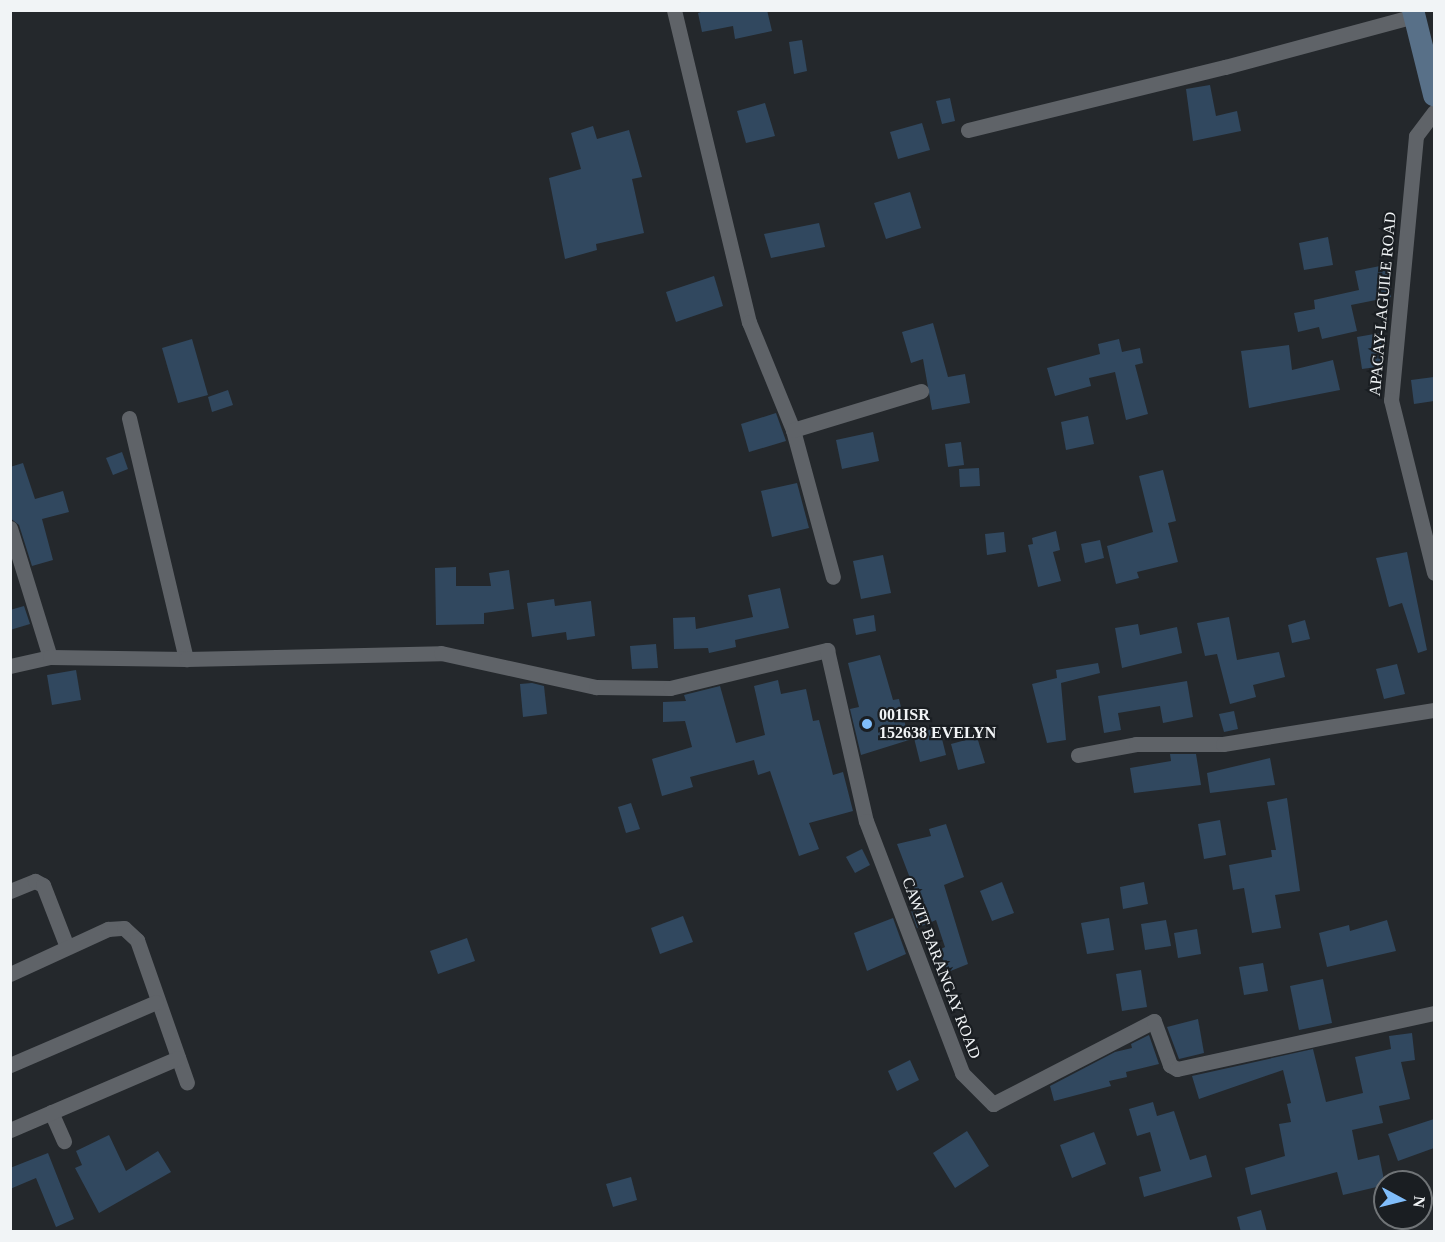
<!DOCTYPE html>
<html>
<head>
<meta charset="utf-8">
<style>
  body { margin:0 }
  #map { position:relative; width:1445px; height:1242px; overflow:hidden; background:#24282c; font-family:Georgia,serif }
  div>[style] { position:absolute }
  .building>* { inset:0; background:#31485f }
  .street>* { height:15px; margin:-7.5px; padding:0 7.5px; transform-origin:7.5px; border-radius:7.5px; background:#5f6368 }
  .secondary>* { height:22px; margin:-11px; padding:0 11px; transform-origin:11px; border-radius:11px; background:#587088 }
  .dots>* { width:16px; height:16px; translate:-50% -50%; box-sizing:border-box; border:3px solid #1a1e22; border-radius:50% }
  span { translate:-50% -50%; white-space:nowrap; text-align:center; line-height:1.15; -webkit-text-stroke:4.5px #1a1e22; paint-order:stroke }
  .street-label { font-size:16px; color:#f1f4f6 }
  .poi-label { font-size:16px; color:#f1f4f6; font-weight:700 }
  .left { translate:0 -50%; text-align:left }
  .frame { position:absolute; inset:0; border:12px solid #f1f4f6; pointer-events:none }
  .north { position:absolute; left:1373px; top:1170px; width:60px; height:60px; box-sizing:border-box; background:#1a1e22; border:2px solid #707477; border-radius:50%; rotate:97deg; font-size:16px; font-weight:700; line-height:24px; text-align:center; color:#f1f4f6 }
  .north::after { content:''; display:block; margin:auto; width:21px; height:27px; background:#80bdfa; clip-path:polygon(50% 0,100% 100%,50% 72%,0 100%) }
</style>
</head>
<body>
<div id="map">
  <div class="building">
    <div style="clip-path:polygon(708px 10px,767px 10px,772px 31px,735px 39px,733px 26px,702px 32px,698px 13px)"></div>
    <div style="clip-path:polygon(802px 40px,807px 71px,794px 74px,789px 42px)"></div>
    <div style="clip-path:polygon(1210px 85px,1216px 116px,1237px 111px,1241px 131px,1193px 141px,1186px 89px)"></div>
    <div style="clip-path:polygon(950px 98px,955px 121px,942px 124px,936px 101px)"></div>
    <div style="clip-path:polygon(765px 103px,775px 136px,746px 143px,737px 111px)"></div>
    <div style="clip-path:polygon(922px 123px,930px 150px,898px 159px,890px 132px)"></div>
    <div style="clip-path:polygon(593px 126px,597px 139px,629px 130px,642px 177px,632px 179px,644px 233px,596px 244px,597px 250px,565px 259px,549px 178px,581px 169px,571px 133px)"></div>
    <div style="clip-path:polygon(910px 192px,921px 228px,886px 239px,874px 203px)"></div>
    <div style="clip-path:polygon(819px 223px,825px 247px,771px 258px,764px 234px)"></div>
    <div style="clip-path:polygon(1328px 237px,1333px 265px,1304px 270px,1299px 243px)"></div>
    <div style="clip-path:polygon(1390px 264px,1391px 297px,1351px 305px,1357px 331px,1322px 339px,1319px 327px,1298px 332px,1294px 313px,1315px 309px,1314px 300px,1359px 290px,1355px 271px)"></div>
    <div style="clip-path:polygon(714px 276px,723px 306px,676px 322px,666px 292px)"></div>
    <div style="clip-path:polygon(933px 323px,948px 377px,965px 374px,970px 403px,932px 410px,923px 359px,911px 363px,902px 332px)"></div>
    <div style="clip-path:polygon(1380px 333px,1384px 366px,1362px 369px,1357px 337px)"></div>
    <div style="clip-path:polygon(192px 339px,208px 395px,178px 403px,162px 348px)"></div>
    <div style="clip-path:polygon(1119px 339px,1122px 352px,1140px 348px,1143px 363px,1135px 365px,1148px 414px,1126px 420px,1115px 372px,1089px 378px,1091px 386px,1055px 396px,1047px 368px,1100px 354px,1098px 344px)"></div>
    <div style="clip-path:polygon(1289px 345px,1292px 370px,1333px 360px,1340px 390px,1249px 408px,1241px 351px)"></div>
    <div style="clip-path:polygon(1434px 377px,1434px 401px,1414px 404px,1411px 380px)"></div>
    <div style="clip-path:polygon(228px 390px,233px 405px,212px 412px,208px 397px)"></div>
    <div style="clip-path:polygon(776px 413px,786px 441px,749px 452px,741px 424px)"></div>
    <div style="clip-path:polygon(1088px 416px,1094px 444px,1066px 450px,1061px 422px)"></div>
    <div style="clip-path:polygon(873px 432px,879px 461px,842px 469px,836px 440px)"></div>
    <div style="clip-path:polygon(961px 442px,964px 465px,948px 467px,945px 444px)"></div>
    <div style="clip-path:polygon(122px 452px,128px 469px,113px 475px,106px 458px)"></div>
    <div style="clip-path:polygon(23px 463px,35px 499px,63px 491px,69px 512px,42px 519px,53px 560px,32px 566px,19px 525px,10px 518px,10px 467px)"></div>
    <div style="clip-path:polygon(979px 468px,980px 486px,960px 487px,959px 469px)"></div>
    <div style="clip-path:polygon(1163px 470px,1176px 521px,1168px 523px,1178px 562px,1137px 572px,1139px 578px,1116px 584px,1107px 546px,1153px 532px,1139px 476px)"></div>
    <div style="clip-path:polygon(797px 483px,809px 528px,772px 537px,761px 491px)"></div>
    <div style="clip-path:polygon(1056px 531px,1060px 550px,1053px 552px,1061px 581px,1038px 587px,1028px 545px,1033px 544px,1032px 538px)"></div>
    <div style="clip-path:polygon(1004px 532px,1006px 552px,987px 555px,985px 534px)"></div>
    <div style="clip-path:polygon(1100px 540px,1104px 558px,1085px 563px,1081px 544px)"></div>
    <div style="clip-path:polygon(1407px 552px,1427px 650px,1418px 653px,1402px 603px,1389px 607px,1376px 558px)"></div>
    <div style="clip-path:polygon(883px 555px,891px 593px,861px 599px,853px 561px)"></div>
    <div style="clip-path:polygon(456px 567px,456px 586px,491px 586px,489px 573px,509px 570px,514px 609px,484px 613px,484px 624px,436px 625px,435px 568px)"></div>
    <div style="clip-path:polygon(780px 588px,789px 628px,735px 640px,736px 647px,709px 653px,708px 648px,674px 649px,673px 618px,695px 617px,696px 629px,753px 617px,748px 595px)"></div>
    <div style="clip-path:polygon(554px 599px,555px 606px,591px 601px,595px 636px,567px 640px,566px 632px,532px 637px,527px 603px)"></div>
    <div style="clip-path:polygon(24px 606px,30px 624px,10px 630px,10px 610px)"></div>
    <div style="clip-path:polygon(874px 615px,876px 631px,856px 635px,853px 619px)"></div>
    <div style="clip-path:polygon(1229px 617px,1237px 660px,1279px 652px,1285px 677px,1253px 685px,1256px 697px,1230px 704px,1217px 654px,1205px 656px,1197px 623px)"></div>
    <div style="clip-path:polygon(1305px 620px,1310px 639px,1292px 643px,1288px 625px)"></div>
    <div style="clip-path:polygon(1138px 624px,1140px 635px,1177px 627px,1182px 653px,1122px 668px,1115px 628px)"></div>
    <div style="clip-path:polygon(656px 644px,658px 668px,632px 669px,630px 646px)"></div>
    <div style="clip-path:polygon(880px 655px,893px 700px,899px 699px,909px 740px,861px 755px,850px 709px,859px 707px,848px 663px)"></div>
    <div style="clip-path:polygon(1098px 663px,1100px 673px,1061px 683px,1066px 740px,1047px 743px,1032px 684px,1057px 678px,1056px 670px)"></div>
    <div style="clip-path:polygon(1397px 664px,1405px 694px,1384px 699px,1376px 669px)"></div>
    <div style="clip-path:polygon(76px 670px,81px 700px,52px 705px,47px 675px)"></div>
    <div style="clip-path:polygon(778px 680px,781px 694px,806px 689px,813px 721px,819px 720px,833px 775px,843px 772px,853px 811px,809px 823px,819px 849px,799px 856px,770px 771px,758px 775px,754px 760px,690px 777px,693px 787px,662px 796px,652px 759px,692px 747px,685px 721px,663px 722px,663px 702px,686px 701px,684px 695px,720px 686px,736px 743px,765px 735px,754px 686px)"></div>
    <div style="clip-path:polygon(1187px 681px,1193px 717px,1163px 723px,1160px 706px,1118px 713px,1121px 730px,1104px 733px,1098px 696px)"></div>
    <div style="clip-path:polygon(532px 683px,544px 686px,547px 714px,523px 717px,520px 684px)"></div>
    <div style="clip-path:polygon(1234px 711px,1238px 729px,1224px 732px,1219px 714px)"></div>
    <div style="clip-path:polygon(939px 727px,946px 755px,920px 762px,913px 734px)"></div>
    <div style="clip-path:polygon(977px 737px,985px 763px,958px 770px,951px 744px)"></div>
    <div style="clip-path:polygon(1170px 754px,1196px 754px,1201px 785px,1134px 793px,1130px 768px,1171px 761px)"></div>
    <div style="clip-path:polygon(1270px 758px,1275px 785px,1210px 793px,1207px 773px)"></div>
    <div style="clip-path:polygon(1287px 798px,1300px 891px,1275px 895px,1281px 928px,1252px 933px,1244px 888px,1233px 890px,1229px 865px,1272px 857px,1271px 850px,1276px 850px,1267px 802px)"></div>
    <div style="clip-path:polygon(631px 803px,640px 829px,626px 833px,618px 807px)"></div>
    <div style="clip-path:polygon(1220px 820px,1226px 855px,1204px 859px,1198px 824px)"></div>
    <div style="clip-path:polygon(946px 824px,964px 877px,944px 885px,968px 964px,948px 972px,939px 950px,945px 947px,936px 920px,917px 928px,911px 911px,921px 907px,897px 844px,931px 836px,929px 829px)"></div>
    <div style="clip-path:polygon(862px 849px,870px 865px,855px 873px,846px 857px)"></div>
    <div style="clip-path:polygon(1002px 882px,1014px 913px,992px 921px,980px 891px)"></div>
    <div style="clip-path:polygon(1144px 882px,1148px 904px,1123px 909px,1120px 887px)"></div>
    <div style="clip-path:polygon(683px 916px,693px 942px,660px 954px,651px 928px)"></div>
    <div style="clip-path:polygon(893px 918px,906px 954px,867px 971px,854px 933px)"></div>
    <div style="clip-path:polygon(1109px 918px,1114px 950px,1087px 954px,1081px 923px)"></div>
    <div style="clip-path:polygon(1166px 920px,1171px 946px,1145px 950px,1141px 924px)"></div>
    <div style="clip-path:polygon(1387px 920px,1396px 951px,1327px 967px,1319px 933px,1349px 925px,1350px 931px)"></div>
    <div style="clip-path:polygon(1197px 929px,1201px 954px,1178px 958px,1174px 933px)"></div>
    <div style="clip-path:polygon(467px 938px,475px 961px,438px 974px,430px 951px)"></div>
    <div style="clip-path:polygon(1263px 963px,1268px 991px,1244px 995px,1239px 967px)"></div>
    <div style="clip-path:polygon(1141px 970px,1147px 1007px,1122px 1011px,1116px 974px)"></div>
    <div style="clip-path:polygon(1323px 979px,1332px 1023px,1299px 1030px,1290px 986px)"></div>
    <div style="clip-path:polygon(1198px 1019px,1204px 1053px,1179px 1059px,1167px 1027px)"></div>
    <div style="clip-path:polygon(1412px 1033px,1415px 1060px,1401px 1062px,1410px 1099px,1379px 1106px,1383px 1123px,1352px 1130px,1358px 1160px,1379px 1155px,1385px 1185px,1343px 1195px,1337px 1172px,1251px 1195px,1245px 1168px,1285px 1156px,1279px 1124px,1291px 1122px,1287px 1104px,1291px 1103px,1283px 1070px,1199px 1099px,1192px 1076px,1313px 1049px,1326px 1102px,1363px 1093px,1355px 1057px,1391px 1049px,1389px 1036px)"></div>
    <div style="clip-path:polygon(1149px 1035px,1159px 1064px,1126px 1072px,1127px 1077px,1109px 1081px,1111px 1086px,1054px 1101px,1050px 1086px,1115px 1052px,1132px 1048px,1131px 1044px)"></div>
    <div style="clip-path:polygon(910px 1060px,919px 1080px,897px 1091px,888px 1071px)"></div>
    <div style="clip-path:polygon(1153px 1102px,1157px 1116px,1174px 1111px,1190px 1160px,1206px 1155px,1212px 1177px,1144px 1197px,1139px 1177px,1161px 1171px,1150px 1132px,1137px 1136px,1129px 1109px)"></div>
    <div style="clip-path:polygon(1434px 1119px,1434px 1148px,1398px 1161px,1388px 1134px)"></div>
    <div style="clip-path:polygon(967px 1131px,989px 1166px,955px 1188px,933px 1153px)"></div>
    <div style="clip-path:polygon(1094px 1132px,1106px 1164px,1072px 1178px,1060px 1145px)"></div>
    <div style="clip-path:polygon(109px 1135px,126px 1171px,158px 1151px,171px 1172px,99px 1213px,75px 1168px,82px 1165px,76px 1151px)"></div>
    <div style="clip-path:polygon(48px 1153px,74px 1219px,56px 1227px,36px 1178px,10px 1189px,10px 1168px)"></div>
    <div style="clip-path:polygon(631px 1177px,637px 1200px,613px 1207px,606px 1184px)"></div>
    <div style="clip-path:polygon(1261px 1210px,1267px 1232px,1241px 1232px,1237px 1217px)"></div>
  </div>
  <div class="street">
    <div style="left:674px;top:10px;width:321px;rotate:76.5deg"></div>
    <div style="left:749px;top:322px;width:117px;rotate:67.8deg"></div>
    <div style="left:793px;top:430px;width:152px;rotate:74.8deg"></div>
    <div style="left:1434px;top:112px;width:30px;rotate:127deg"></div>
    <div style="left:1416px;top:136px;width:265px;rotate:95.4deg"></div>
    <div style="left:1391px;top:400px;width:178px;rotate:76deg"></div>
    <div style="left:968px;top:130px;width:265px;rotate:-13.8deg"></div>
    <div style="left:1225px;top:67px;width:196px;rotate:-15.1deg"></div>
    <div style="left:129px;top:418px;width:248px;rotate:76.7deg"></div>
    <div style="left:793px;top:430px;width:134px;rotate:-16.9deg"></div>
    <div style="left:10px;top:528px;width:135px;rotate:72.8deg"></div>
    <div style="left:10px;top:666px;width:41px;rotate:-12.7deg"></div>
    <div style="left:50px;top:657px;width:136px;rotate:0.8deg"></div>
    <div style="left:186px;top:659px;width:255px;rotate:-1.3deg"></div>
    <div style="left:441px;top:653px;width:159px;rotate:12.4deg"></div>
    <div style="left:596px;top:687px;width:74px;rotate:0.8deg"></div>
    <div style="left:670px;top:688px;width:162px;rotate:-13.6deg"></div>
    <div style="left:827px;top:650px;width:175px;rotate:77.2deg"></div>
    <div style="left:866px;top:821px;width:270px;rotate:69.1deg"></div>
    <div style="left:962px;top:1073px;width:44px;rotate:45deg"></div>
    <div style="left:993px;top:1104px;width:181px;rotate:-27.3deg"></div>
    <div style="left:1154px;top:1021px;width:47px;rotate:70deg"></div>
    <div style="left:1170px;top:1065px;width:8px;rotate:30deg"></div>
    <div style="left:1177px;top:1069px;width:263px;rotate:-12.3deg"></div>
    <div style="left:1078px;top:755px;width:59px;rotate:-10.7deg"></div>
    <div style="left:1136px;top:744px;width:87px"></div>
    <div style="left:1223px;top:744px;width:214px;rotate:-9.2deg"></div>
    <div style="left:10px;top:891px;width:27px;rotate:-22deg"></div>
    <div style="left:35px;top:881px;width:9px;rotate:27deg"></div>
    <div style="left:43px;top:885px;width:66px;rotate:68.8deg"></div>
    <div style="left:10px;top:974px;width:108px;rotate:-24.7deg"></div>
    <div style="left:108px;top:929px;width:16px;rotate:-4deg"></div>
    <div style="left:124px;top:928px;width:18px;rotate:43deg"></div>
    <div style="left:137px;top:940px;width:151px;rotate:70.7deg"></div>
    <div style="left:10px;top:1065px;width:159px;rotate:-23.3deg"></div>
    <div style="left:51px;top:1112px;width:32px;rotate:66deg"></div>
    <div style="left:10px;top:1130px;width:183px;rotate:-23.2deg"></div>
  </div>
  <div class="secondary">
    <div style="left:1413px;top:10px;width:88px;rotate:76.1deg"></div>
  </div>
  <div class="dots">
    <div style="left:867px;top:724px;background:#80bdfa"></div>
  </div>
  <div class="street-label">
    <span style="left:1383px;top:304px;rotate:-85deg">APACAY-LAGUILE ROAD</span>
    <span style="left:941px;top:968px;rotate:69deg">CAWIT BARANGAY ROAD</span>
  </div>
  <div class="poi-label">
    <span class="left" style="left:879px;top:724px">001ISR<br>152638 EVELYN</span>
  </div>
  <div class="frame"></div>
  <div class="north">N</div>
</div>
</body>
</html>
